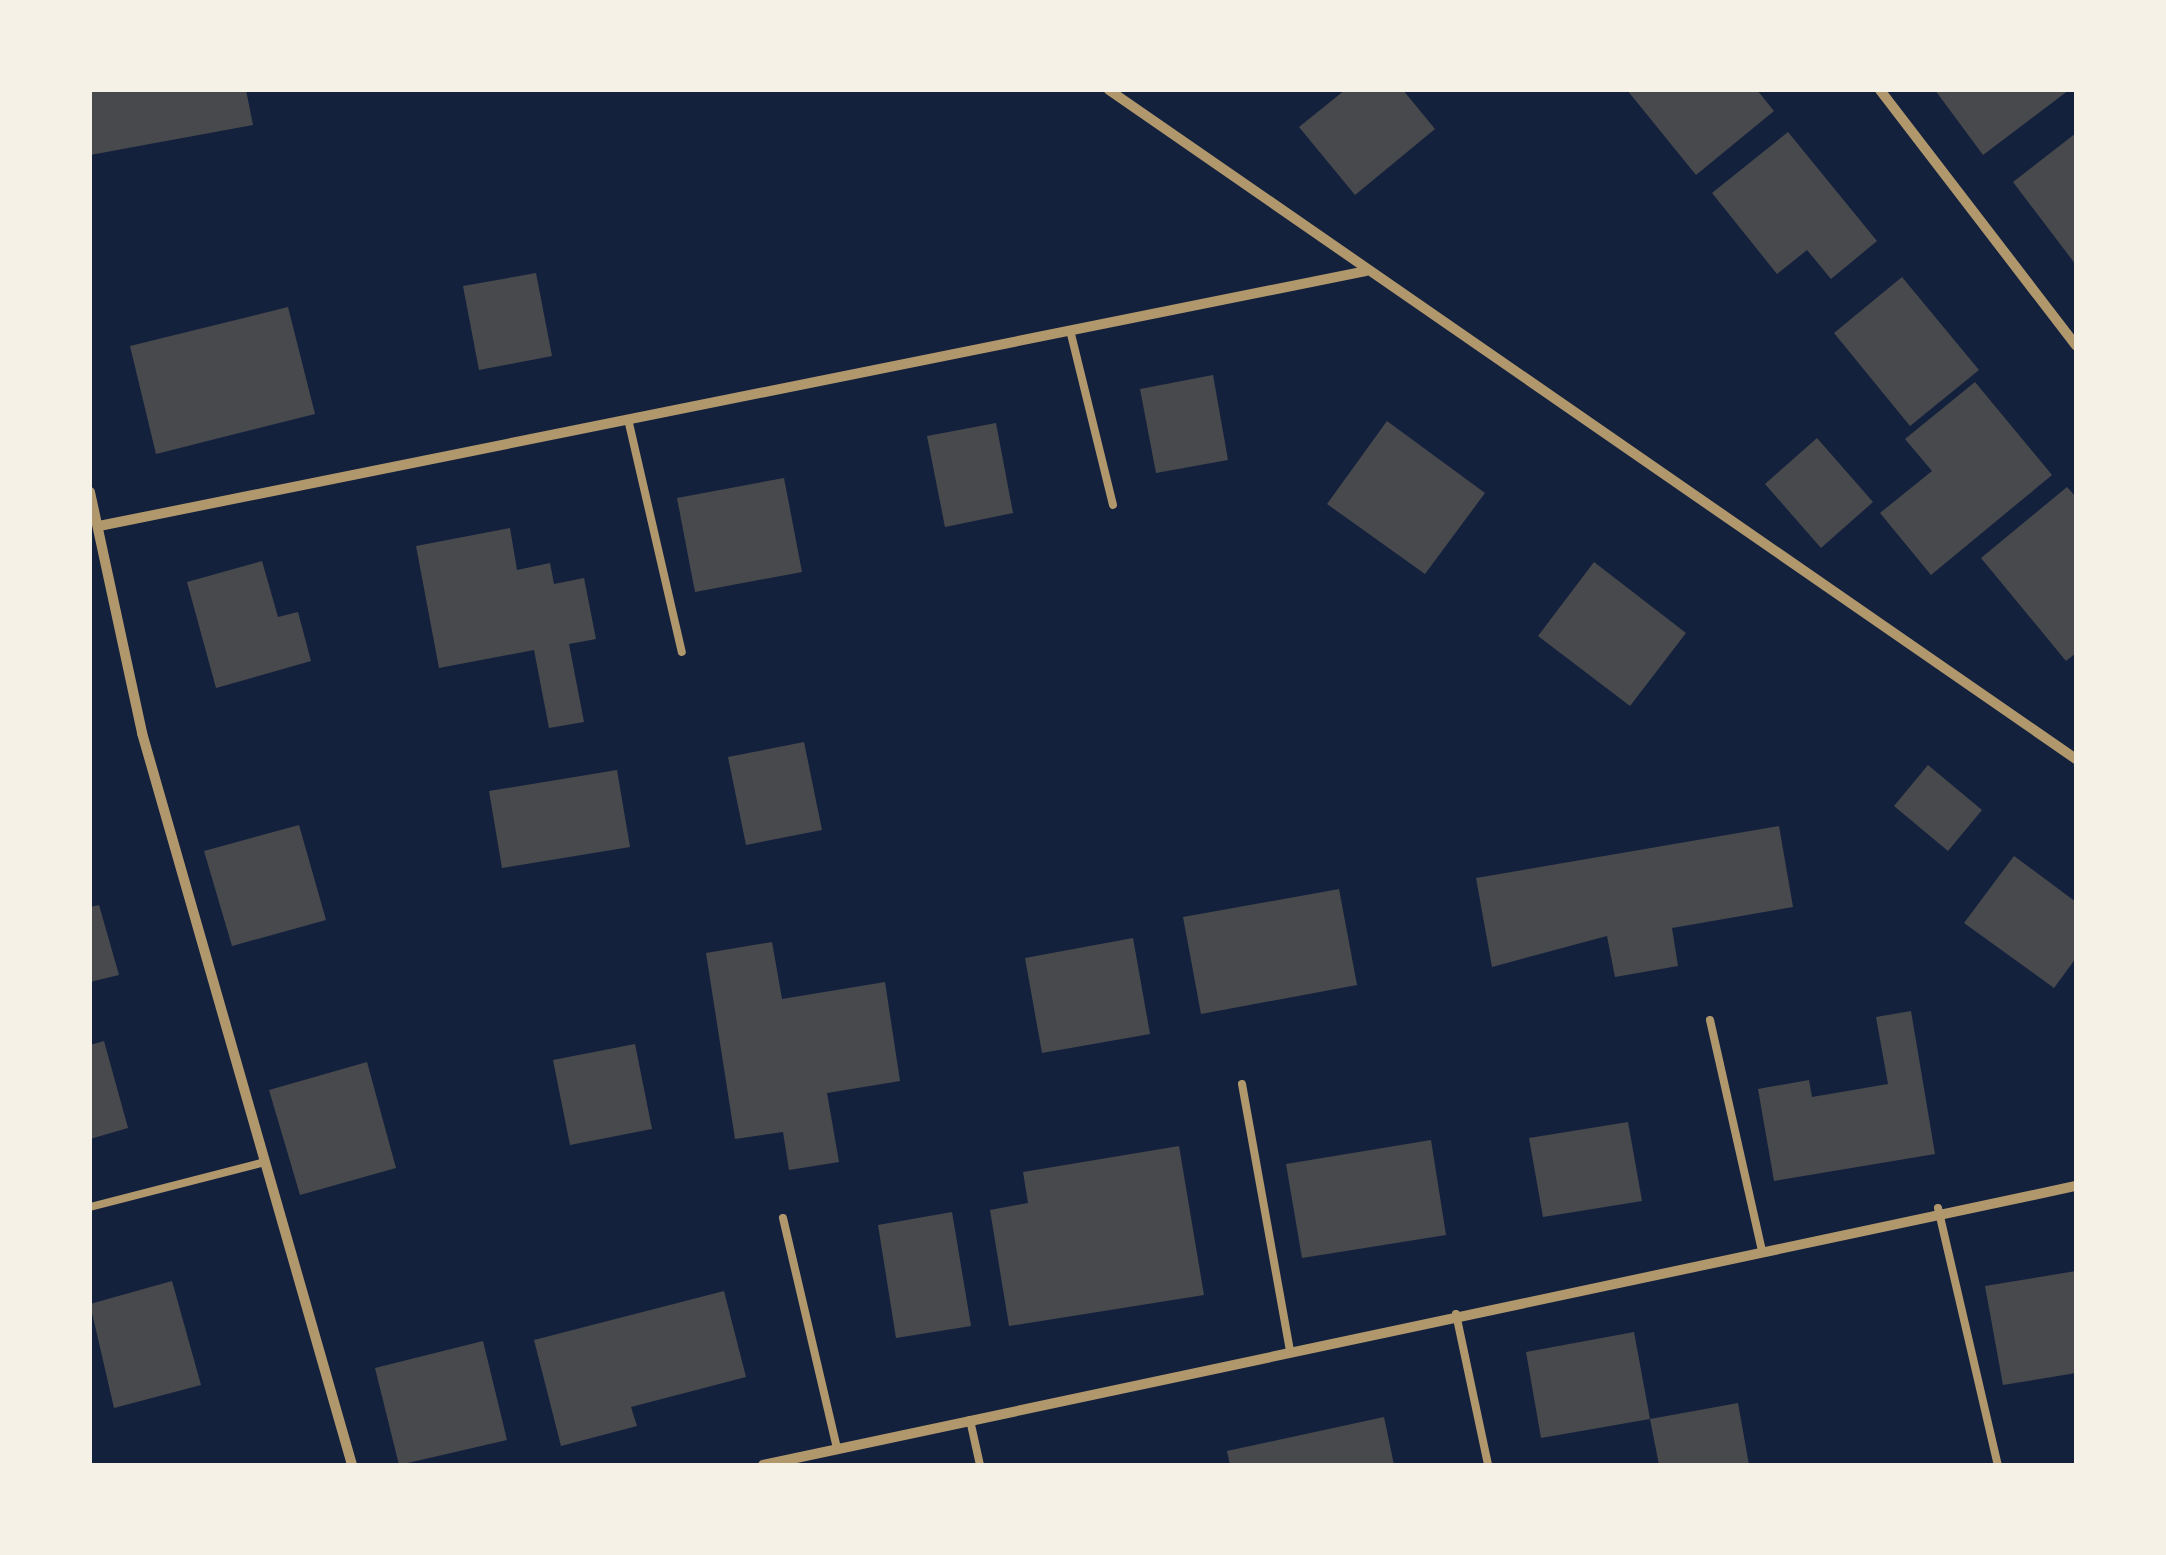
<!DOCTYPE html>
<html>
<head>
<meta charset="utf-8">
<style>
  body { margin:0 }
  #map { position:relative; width:2166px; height:1555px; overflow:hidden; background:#14213d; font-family:"Alegreya Sans",sans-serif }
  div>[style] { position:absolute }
  .building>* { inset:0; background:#48494c }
  .service>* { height:8px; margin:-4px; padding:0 4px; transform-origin:4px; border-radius:4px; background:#b1986c }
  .minor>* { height:10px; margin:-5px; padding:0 5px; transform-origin:5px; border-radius:5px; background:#b1986c }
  span { translate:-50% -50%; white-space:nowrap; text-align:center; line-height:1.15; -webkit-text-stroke:8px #f6f1e7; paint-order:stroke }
  .frame { position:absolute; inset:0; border:92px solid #f6f1e7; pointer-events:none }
</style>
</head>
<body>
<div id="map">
  <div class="building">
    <div style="clip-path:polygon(90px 90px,246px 90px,253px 125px,90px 155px)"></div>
    <div style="clip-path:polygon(1345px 90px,1403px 90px,1435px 129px,1355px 195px,1299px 127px)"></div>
    <div style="clip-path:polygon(1627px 90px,1757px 90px,1774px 111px,1696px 175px)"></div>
    <div style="clip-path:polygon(1935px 90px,2069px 90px,1983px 155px)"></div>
    <div style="clip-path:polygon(1788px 132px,1877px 241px,1831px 279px,1807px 250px,1777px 274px,1712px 193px)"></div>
    <div style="clip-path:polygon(2076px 133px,2076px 265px,2013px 182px)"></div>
    <div style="clip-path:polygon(536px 273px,552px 356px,479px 370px,463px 286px)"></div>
    <div style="clip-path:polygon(1902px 277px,1979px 370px,1910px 426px,1834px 333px)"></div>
    <div style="clip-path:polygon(288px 307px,315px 414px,156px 454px,130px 346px)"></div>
    <div style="clip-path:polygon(1213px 375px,1228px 460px,1156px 473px,1140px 389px)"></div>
    <div style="clip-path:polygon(1975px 382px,2052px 475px,1931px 575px,1880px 513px,1932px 471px,1905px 439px)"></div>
    <div style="clip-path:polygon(1387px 421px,1485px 493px,1425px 574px,1327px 504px)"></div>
    <div style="clip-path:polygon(996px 423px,1013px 513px,945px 527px,927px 436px)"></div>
    <div style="clip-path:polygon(1817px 438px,1873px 502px,1821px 548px,1765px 484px)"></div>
    <div style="clip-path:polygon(784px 478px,802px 572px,695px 592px,677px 498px)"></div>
    <div style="clip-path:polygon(2067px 487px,2076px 497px,2076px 653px,2066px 661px,1981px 558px)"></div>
    <div style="clip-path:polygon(510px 528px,517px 570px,550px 563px,554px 584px,584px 578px,596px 639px,569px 644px,584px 722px,549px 728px,534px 650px,439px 668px,416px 546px)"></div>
    <div style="clip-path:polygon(262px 561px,278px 617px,298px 612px,311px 661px,216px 688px,187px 582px)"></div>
    <div style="clip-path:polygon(1594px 562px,1686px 633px,1630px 706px,1538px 636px)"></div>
    <div style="clip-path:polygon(804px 742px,822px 830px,746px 845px,728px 757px)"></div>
    <div style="clip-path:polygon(1928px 765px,1982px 810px,1948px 851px,1894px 806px)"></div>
    <div style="clip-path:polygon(617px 770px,630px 847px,502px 868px,489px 791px)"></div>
    <div style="clip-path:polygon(299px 825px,326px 920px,232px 946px,204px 851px)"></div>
    <div style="clip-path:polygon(1779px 826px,1793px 907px,1672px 928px,1678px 966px,1615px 977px,1607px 936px,1492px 967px,1476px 878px)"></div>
    <div style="clip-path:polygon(2014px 856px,2076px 902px,2076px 958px,2054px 988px,1964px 923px)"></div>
    <div style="clip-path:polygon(1339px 889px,1357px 985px,1201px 1014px,1183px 917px)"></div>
    <div style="clip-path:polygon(99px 905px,119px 975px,90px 982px,90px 907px)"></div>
    <div style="clip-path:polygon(1133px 938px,1150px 1034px,1042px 1053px,1025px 958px)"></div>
    <div style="clip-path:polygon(772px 942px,782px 999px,885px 982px,900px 1081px,827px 1093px,839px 1162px,789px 1170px,783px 1132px,735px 1139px,706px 953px)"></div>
    <div style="clip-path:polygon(1911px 1011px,1935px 1154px,1774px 1181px,1758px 1089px,1809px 1080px,1812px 1097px,1888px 1084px,1876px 1017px)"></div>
    <div style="clip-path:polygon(104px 1041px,128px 1128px,90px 1139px,90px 1045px)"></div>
    <div style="clip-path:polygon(635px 1044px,652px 1129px,570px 1145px,553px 1060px)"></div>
    <div style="clip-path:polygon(367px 1062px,396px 1168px,300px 1195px,269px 1090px)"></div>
    <div style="clip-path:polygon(1628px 1122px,1642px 1201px,1543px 1217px,1529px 1138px)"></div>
    <div style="clip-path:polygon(1431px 1140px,1446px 1235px,1302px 1258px,1286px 1164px)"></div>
    <div style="clip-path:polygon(1179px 1146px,1204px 1295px,1009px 1326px,990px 1210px,1028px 1203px,1023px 1172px)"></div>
    <div style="clip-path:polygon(952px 1212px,971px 1326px,896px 1338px,878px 1225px)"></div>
    <div style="clip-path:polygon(2076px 1271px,2076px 1373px,2003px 1385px,1985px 1286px)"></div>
    <div style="clip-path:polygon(172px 1281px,201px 1385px,114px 1408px,90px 1304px)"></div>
    <div style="clip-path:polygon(724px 1291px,746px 1377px,631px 1407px,637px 1426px,561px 1446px,534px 1340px)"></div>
    <div style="clip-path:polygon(1634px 1332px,1650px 1419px,1541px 1438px,1526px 1352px)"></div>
    <div style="clip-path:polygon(483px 1341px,507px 1440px,399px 1465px,375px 1368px)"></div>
    <div style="clip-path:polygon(1738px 1403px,1749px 1465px,1659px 1465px,1650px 1419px)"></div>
    <div style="clip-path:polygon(1384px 1417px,1394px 1465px,1230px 1465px,1227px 1451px)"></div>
  </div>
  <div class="service">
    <div style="left:1070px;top:330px;width:180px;rotate:76.2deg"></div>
    <div style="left:628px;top:419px;width:239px;rotate:77deg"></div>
    <div style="left:1710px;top:1020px;width:233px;rotate:77.3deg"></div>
    <div style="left:1242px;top:1084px;width:270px;rotate:79.8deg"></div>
    <div style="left:90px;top:1207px;width:181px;rotate:-14.4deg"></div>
    <div style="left:1938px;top:1208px;width:264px;rotate:76.9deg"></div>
    <div style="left:783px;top:1218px;width:237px;rotate:76.8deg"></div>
    <div style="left:1456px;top:1314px;width:154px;rotate:78deg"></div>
    <div style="left:970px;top:1420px;width:46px;rotate:77.5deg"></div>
  </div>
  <div class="minor">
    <div style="left:1109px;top:90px;width:1176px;rotate:34.68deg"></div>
    <div style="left:1880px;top:90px;width:322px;rotate:52.5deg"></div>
    <div style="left:90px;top:492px;width:247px;rotate:77.8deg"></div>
    <div style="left:142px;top:733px;width:762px;rotate:73.99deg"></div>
    <div style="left:99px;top:526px;width:1292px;rotate:-11.38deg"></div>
    <div style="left:763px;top:1465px;width:1342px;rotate:-12deg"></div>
  </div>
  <div class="frame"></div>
</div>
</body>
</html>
